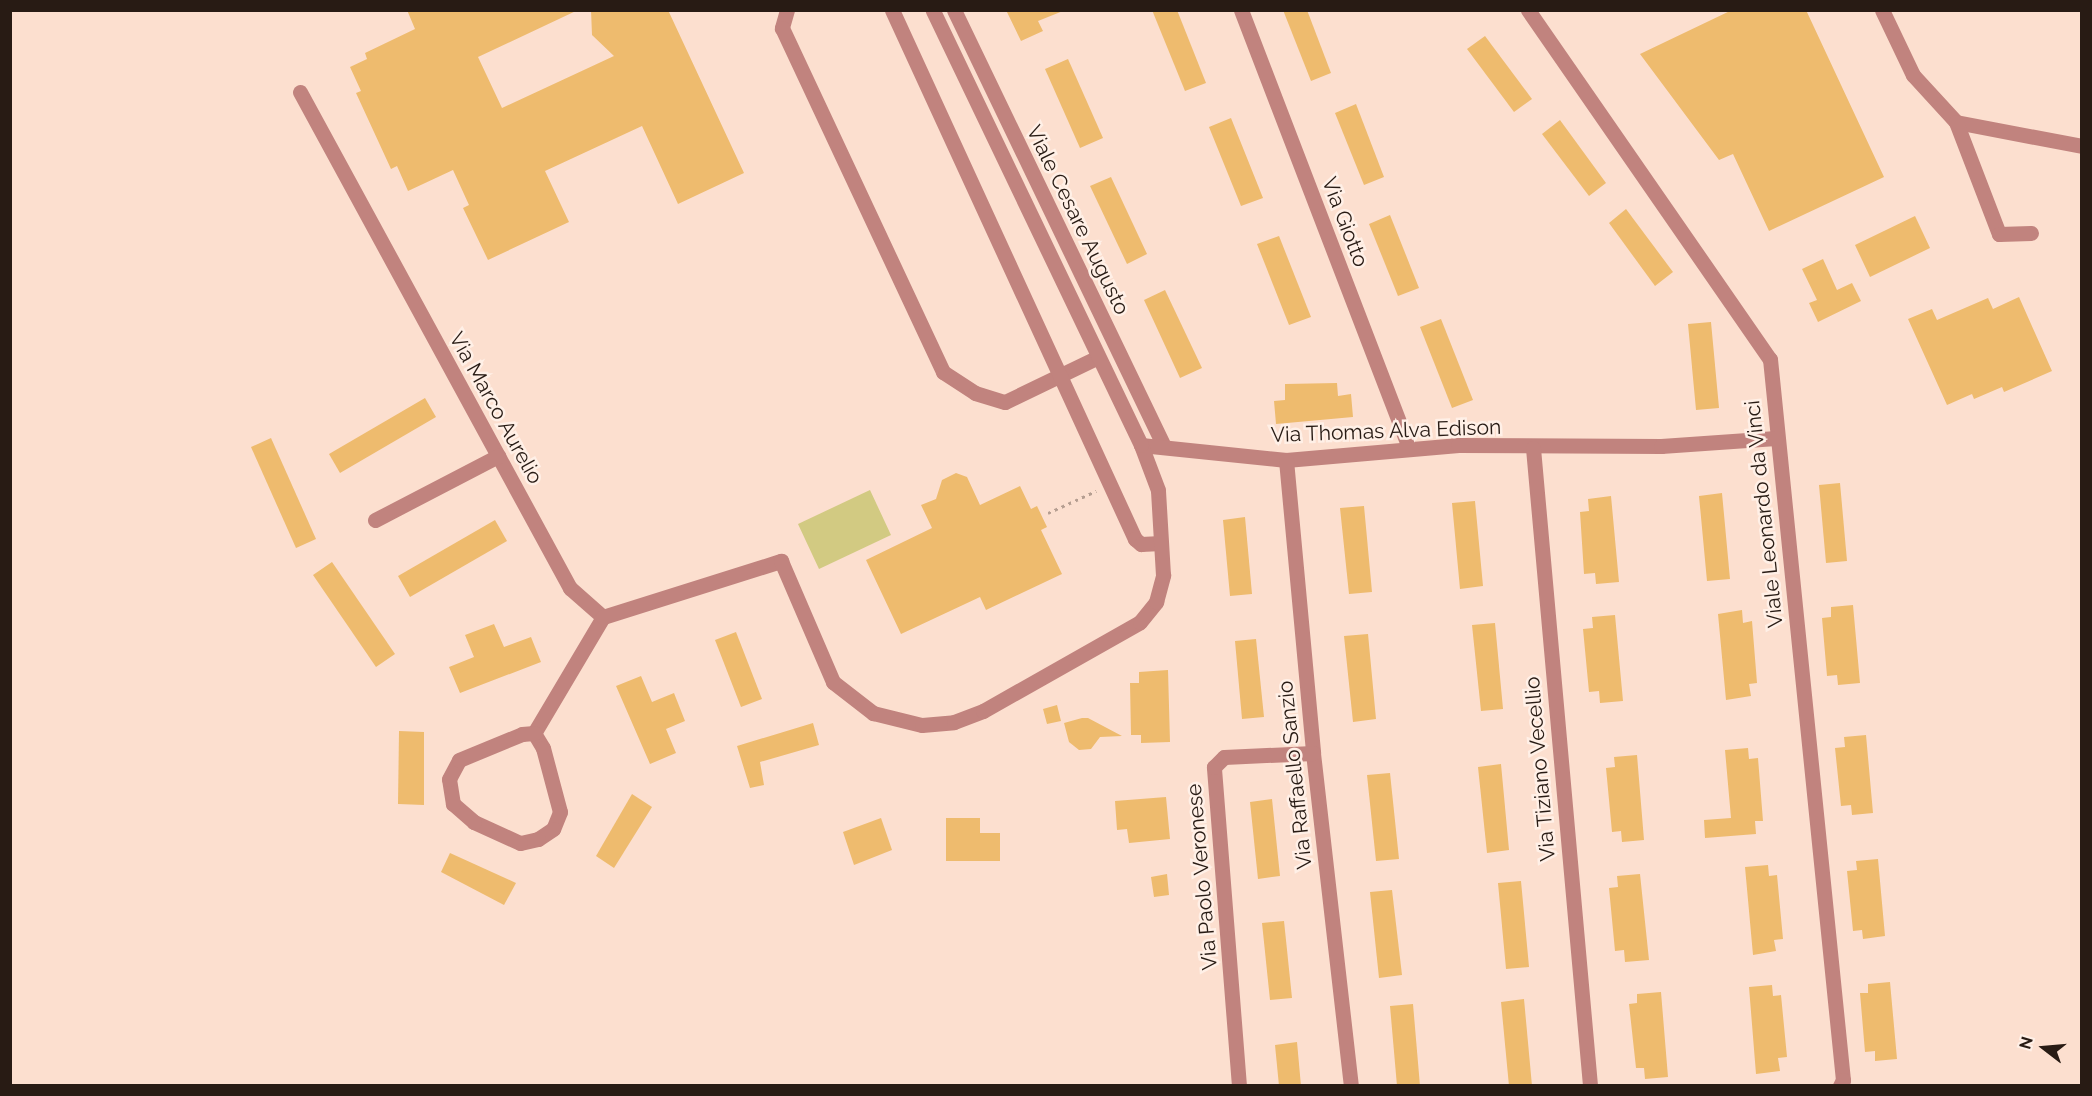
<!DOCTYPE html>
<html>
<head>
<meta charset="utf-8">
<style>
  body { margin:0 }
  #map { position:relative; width:2092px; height:1096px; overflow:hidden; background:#fcdfcf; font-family:Raleway,sans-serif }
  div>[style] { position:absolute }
  .green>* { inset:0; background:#d2ca82 }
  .building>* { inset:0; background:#eebb6e }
  .path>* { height:3px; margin-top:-1.5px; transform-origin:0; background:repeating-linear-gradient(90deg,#b59e91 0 3px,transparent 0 7.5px) }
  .minor>* { height:15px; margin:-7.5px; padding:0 7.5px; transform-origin:7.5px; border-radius:7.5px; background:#c1837e }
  span { translate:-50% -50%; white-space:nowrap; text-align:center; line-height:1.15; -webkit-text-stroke:5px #fff0e7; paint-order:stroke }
  .street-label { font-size:21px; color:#281b14 }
  .frame { position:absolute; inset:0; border:12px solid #281b14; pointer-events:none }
  .north { position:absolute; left:2014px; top:1018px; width:60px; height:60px; -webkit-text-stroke:4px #fff0e7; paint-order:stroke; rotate:286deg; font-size:16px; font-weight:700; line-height:24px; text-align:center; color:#281b14 }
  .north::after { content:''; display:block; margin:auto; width:21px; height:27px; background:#281b14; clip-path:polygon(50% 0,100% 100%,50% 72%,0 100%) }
</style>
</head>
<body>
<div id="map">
  <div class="green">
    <div style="clip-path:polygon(870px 490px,891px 535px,819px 569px,798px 524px)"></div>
  </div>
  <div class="building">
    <div style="clip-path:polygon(407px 10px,578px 10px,478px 57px,502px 108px,614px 56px,592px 35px,591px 10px,668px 10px,744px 173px,678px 204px,642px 126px,545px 171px,569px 222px,488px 260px,463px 208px,469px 205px,453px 170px,408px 191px,397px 166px,391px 169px,356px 93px,361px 91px,350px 67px,367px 59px,365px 53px,415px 29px)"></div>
    <div style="clip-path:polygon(1006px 10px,1063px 10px,1063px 11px,1038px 21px,1043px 31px,1021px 41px)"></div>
    <div style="clip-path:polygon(1152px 10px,1177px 10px,1206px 83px,1185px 91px)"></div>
    <div style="clip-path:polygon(1283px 10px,1307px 10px,1331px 73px,1311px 81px)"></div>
    <div style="clip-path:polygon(1732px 10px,1806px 10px,1884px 177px,1769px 231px,1733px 154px,1719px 160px,1640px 54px)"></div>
    <div style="clip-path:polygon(1485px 36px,1532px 99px,1514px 112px,1467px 49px)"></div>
    <div style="clip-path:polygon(1068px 59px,1103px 138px,1080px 148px,1045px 69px)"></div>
    <div style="clip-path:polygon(1356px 104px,1384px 177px,1364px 185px,1335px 113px)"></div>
    <div style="clip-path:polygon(1231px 118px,1263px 198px,1241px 206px,1209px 127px)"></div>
    <div style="clip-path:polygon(1560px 120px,1606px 183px,1589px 196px,1542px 134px)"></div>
    <div style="clip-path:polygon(1111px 177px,1147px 254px,1127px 264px,1090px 186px)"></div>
    <div style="clip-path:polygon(1626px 209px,1673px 272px,1655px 286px,1609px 223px)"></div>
    <div style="clip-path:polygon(1390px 215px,1419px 288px,1398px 296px,1369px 224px)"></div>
    <div style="clip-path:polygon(1915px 216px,1930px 248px,1870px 277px,1855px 245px)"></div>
    <div style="clip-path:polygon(1279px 236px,1311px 317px,1289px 325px,1257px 244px)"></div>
    <div style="clip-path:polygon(1823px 259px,1837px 290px,1852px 283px,1861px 301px,1818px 322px,1809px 303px,1817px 300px,1802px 269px)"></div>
    <div style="clip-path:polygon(1165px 290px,1202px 368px,1180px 378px,1144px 300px)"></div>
    <div style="clip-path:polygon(2019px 297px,2052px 371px,2004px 392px,2002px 387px,1974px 399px,1972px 394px,1947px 405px,1908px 319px,1932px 309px,1937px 320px,1988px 298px,1993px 309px)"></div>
    <div style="clip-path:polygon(1441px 319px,1473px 400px,1452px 408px,1420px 327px)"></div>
    <div style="clip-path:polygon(1711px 322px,1719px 408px,1696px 410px,1688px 324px)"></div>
    <div style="clip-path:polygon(1337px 383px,1338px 396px,1351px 394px,1353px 417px,1276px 424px,1274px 401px,1285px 400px,1285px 384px)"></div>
    <div style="clip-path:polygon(425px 398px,436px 417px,340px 473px,329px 454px)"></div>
    <div style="clip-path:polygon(271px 438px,316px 539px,296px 548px,251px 447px)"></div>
    <div style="clip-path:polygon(956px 473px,967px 477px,980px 505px,1020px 486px,1031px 509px,1037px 506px,1047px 527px,1041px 530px,1062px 574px,986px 610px,980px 597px,901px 634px,866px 560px,932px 528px,921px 505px,936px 499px,942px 480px)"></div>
    <div style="clip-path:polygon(1840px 483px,1847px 561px,1826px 563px,1819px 485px)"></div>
    <div style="clip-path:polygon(1722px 493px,1730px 579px,1707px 581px,1699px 496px)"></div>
    <div style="clip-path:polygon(1611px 496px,1619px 582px,1596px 584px,1595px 573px,1584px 574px,1580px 512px,1589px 511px,1588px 499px)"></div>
    <div style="clip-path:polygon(1475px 501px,1483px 586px,1460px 589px,1452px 503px)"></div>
    <div style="clip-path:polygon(1364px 506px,1372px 592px,1349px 594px,1340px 508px)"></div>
    <div style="clip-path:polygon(1245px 517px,1252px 594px,1230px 596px,1223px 520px)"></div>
    <div style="clip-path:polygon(495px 520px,507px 541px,410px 597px,398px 576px)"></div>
    <div style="clip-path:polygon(332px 562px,395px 654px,376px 667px,313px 575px)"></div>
    <div style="clip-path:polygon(1853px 605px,1860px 683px,1838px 685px,1837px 675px,1827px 676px,1822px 618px,1831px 617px,1831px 607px)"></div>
    <div style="clip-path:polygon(1742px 610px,1743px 623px,1752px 621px,1757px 683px,1749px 684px,1751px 696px,1726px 700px,1718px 614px)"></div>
    <div style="clip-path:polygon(1615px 615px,1623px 701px,1600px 703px,1599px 691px,1589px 692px,1583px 629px,1593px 628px,1592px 617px)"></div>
    <div style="clip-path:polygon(1495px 623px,1503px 709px,1481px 711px,1472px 625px)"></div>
    <div style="clip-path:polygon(494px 624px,504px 647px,531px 637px,541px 662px,460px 693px,449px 667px,474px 657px,465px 635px)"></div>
    <div style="clip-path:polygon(736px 632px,762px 699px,741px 707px,715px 640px)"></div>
    <div style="clip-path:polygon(1368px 634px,1376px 719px,1353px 722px,1344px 636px)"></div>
    <div style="clip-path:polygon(1256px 639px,1264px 717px,1242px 719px,1235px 641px)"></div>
    <div style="clip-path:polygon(1168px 670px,1170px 742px,1141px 743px,1141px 735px,1131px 735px,1130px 683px,1139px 683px,1139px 672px)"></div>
    <div style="clip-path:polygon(641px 676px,652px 702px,674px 693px,685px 721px,666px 729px,676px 753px,650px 764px,616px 686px)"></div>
    <div style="clip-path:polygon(1057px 705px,1061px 721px,1047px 724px,1043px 709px)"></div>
    <div style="clip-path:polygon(1082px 718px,1088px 718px,1122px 736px,1100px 737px,1091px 749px,1079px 750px,1069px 742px,1064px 723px)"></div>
    <div style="clip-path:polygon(813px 723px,819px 745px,760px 762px,764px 785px,750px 788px,737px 746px)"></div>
    <div style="clip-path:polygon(399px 731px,424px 732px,424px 805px,398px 804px)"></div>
    <div style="clip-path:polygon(1866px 735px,1873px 813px,1852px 815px,1851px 805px,1841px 806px,1835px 748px,1845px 747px,1844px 737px)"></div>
    <div style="clip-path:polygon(1748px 748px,1749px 759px,1758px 758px,1763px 821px,1755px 821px,1756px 834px,1705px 838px,1704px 820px,1731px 818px,1725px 750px)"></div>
    <div style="clip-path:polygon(1637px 755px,1644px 840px,1622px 842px,1621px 831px,1612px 832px,1606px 768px,1615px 767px,1614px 757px)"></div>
    <div style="clip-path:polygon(1501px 764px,1509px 850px,1487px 853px,1478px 767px)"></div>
    <div style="clip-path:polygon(1390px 773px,1399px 859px,1376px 861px,1367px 775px)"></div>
    <div style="clip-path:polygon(632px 794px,652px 807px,614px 868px,596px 856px)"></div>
    <div style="clip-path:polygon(1166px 797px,1170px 839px,1129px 843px,1127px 829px,1117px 830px,1115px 801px)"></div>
    <div style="clip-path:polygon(1272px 799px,1280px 876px,1258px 879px,1250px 802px)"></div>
    <div style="clip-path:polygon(881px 818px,892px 850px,854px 865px,843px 832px)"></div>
    <div style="clip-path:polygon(946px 818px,980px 818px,980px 833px,1000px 833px,1000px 861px,946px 861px)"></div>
    <div style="clip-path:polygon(450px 853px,516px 883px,504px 905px,441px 872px)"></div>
    <div style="clip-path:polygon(1878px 859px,1885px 936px,1863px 939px,1862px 930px,1853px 931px,1847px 871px,1857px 870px,1856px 861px)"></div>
    <div style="clip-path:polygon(1768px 865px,1769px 876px,1777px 875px,1783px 939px,1774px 940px,1776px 951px,1753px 955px,1745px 867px)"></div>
    <div style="clip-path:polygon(1167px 874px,1169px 895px,1154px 897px,1151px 877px)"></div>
    <div style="clip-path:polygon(1640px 874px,1649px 960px,1625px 962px,1624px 950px,1615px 951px,1609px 888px,1618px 887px,1617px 876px)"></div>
    <div style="clip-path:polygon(1521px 881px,1529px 967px,1506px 969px,1498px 883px)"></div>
    <div style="clip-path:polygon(1392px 890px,1402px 975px,1379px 978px,1370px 892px)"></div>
    <div style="clip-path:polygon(1284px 921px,1292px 998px,1270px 1000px,1262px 923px)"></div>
    <div style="clip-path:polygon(1890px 982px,1897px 1059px,1875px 1061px,1875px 1051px,1865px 1052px,1860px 993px,1868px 993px,1868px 984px)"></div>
    <div style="clip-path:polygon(1772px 985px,1773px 996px,1781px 995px,1787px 1057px,1778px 1058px,1780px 1071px,1756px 1074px,1749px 987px)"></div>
    <div style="clip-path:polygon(1661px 992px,1668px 1077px,1645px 1079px,1644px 1068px,1636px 1068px,1629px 1004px,1637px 1003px,1637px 994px)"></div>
    <div style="clip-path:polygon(1524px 999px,1532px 1086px,1509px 1086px,1501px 1002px)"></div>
    <div style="clip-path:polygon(1413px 1004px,1420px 1086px,1397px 1086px,1390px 1006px)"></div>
    <div style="clip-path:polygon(1297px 1042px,1301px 1086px,1279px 1086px,1275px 1045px)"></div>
  </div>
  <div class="path">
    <div style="left:1048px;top:513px;width:53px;rotate:-24.6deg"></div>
  </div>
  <div class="minor">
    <div style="left:787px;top:10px;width:19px;rotate:106deg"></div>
    <div style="left:782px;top:28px;width:380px;rotate:64.9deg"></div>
    <div style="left:943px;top:372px;width:38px;rotate:33deg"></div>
    <div style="left:975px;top:393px;width:31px;rotate:17deg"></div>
    <div style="left:1005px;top:402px;width:103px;rotate:-25.8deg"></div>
    <div style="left:892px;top:10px;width:582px;rotate:65.33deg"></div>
    <div style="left:1135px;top:539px;width:8px;rotate:40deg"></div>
    <div style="left:1141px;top:544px;width:20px;rotate:-3deg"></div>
    <div style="left:954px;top:10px;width:485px;rotate:64.3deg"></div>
    <div style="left:1241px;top:10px;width:469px;rotate:69deg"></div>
    <div style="left:1528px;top:10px;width:425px;rotate:55.3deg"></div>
    <div style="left:1770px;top:359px;width:725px;rotate:84.22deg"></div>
    <div style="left:1843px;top:1080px;width:7px;rotate:117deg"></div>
    <div style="left:1882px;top:10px;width:72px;rotate:64.5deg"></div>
    <div style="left:1913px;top:75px;width:64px;rotate:47.5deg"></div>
    <div style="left:1956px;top:122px;width:128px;rotate:10.8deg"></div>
    <div style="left:300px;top:92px;width:565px;rotate:61.44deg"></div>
    <div style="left:570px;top:588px;width:44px;rotate:41.3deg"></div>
    <div style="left:603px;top:617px;width:135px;rotate:120.7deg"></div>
    <div style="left:1956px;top:122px;width:120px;rotate:69deg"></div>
    <div style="left:1999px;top:234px;width:32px;rotate:-2deg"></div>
    <div style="left:1141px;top:445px;width:146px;rotate:5.9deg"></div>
    <div style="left:1286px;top:460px;width:173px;rotate:-5deg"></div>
    <div style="left:1458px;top:445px;width:203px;rotate:0.3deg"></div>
    <div style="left:1661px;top:446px;width:115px;rotate:-4deg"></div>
    <div style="left:1533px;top:448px;width:641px;rotate:84.89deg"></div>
    <div style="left:1286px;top:460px;width:294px;rotate:84.7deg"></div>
    <div style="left:1313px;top:753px;width:335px;rotate:83.5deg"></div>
    <div style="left:375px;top:520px;width:139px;rotate:-27.5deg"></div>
    <div style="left:603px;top:617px;width:187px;rotate:-17.5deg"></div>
    <div style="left:781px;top:561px;width:132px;rotate:66.7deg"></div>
    <div style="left:833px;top:682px;width:51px;rotate:37.8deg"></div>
    <div style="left:873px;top:713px;width:50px;rotate:13.8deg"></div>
    <div style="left:922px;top:725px;width:32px;rotate:-5deg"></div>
    <div style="left:954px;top:722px;width:31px;rotate:-21deg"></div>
    <div style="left:983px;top:711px;width:180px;rotate:-29.5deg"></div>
    <div style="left:1140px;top:622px;width:26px;rotate:-51deg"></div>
    <div style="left:1156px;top:602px;width:28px;rotate:-75deg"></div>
    <div style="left:1163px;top:575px;width:85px;rotate:-93.4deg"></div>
    <div style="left:1158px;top:490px;width:48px;rotate:-110.7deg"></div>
    <div style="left:1141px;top:445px;width:482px;rotate:-115.6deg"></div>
    <div style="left:534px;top:733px;width:17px;rotate:59deg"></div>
    <div style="left:543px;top:748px;width:66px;rotate:75.1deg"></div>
    <div style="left:560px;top:812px;width:18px;rotate:112deg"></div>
    <div style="left:553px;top:829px;width:18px;rotate:146deg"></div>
    <div style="left:538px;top:839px;width:18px;rotate:167deg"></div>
    <div style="left:520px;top:843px;width:51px;rotate:-155.5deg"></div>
    <div style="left:474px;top:822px;width:28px;rotate:-139deg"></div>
    <div style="left:453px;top:804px;width:25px;rotate:-99deg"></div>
    <div style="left:449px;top:779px;width:21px;rotate:-62deg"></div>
    <div style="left:459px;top:760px;width:68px;rotate:-22.4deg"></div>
    <div style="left:522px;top:734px;width:12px;rotate:-5deg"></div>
    <div style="left:1239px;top:1086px;width:320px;rotate:-94.5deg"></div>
    <div style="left:1214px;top:767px;width:14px;rotate:-45deg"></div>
    <div style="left:1224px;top:757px;width:89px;rotate:-2.6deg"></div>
  </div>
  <div class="street-label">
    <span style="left:1078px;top:220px;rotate:64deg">Viale Cesare Augusto</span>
    <span style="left:1345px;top:222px;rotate:69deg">Via Giotto</span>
    <span style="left:496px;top:408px;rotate:61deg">Via Marco Aurelio</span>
    <span style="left:1386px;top:431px;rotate:-2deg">Via Thomas Alva Edison</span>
    <span style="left:1764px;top:514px;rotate:-96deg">Viale Leonardo da Vinci</span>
    <span style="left:1540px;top:769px;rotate:-95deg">Via Tiziano Vecellio</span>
    <span style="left:1295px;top:775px;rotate:-96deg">Via Raffaello Sanzio</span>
    <span style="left:1202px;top:877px;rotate:-95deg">Via Paolo Veronese</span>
  </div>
  <div class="frame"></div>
  <div class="north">N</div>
</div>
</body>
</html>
